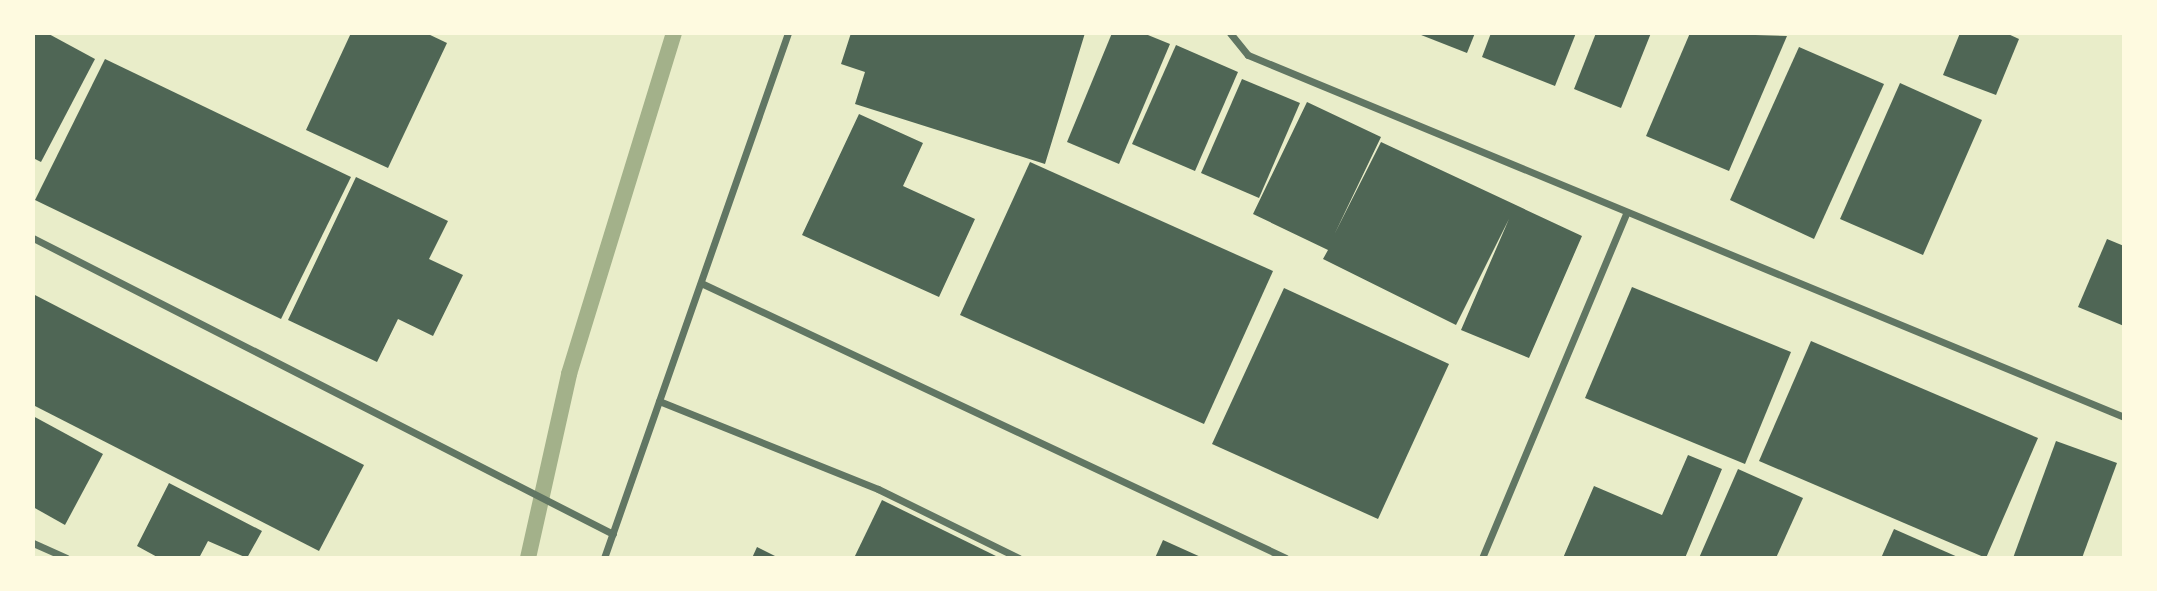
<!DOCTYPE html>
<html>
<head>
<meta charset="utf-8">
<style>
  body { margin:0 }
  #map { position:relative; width:2157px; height:591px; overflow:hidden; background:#e9edc9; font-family:"Work Sans",sans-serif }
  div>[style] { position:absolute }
  .stream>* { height:16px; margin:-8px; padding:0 8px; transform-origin:8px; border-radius:8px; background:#a3b18a }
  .building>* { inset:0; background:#4f6655 }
  .minor>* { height:7px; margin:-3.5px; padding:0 3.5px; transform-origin:3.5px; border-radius:3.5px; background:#617663 }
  span { translate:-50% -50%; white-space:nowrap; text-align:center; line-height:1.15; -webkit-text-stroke:5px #fefae0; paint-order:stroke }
  .frame { position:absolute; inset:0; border:35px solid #fefae0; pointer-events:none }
</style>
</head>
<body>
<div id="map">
  <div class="stream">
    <div style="left:528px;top:558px;width:189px;rotate:-77.4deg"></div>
    <div style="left:569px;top:374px;width:357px;rotate:-72.9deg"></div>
  </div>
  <div class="building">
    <div style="clip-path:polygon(33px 33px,47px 33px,95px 59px,41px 162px,33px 158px)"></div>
    <div style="clip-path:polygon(351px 33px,426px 33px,447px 43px,388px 168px,306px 130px)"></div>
    <div style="clip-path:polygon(851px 33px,1085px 33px,1045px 164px,855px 104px,865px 72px,841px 64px)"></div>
    <div style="clip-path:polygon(1112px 33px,1143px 33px,1170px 44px,1119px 164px,1067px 142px)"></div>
    <div style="clip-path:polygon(1416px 33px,1475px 33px,1467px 53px)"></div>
    <div style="clip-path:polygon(1491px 33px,1576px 33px,1555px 86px,1482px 57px)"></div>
    <div style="clip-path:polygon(1596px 33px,1651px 33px,1621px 108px,1574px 89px)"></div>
    <div style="clip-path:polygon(1690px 33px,1787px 36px,1729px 171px,1646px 136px)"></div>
    <div style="clip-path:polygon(1960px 33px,2006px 33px,2019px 39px,1996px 95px,1943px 75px)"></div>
    <div style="clip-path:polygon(1176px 45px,1238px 72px,1195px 171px,1132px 144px)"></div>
    <div style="clip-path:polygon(1799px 47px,1884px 84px,1814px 239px,1730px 200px)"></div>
    <div style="clip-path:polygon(105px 59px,351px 177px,281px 319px,35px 200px)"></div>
    <div style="clip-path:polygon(1242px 79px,1300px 103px,1259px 198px,1201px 173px)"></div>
    <div style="clip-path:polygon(1900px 83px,1982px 120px,1923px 255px,1840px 219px)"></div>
    <div style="clip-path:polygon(1307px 102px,1381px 137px,1335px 233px,1381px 142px,1582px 236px,1529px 358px,1461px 330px,1509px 219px,1456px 325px,1323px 259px,1328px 250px,1253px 214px)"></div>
    <div style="clip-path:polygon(859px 114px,923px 143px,903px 186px,975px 219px,939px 297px,802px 235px)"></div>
    <div style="clip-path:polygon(1030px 162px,1273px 271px,1204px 424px,960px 315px)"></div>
    <div style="clip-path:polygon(356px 177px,448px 221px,429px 259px,463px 275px,433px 336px,398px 319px,377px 362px,288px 320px)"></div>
    <div style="clip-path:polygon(2107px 239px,2124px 246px,2124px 326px,2078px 307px)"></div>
    <div style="clip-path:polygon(1632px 287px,1791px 352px,1745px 464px,1585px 398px)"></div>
    <div style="clip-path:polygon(1284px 288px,1449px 364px,1378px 519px,1212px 444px)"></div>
    <div style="clip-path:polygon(33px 294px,364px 465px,319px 551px,33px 405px)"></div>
    <div style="clip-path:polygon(1811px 341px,2038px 438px,1986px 558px,1759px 461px)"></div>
    <div style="clip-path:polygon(33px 416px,103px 454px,65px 525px,33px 507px)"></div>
    <div style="clip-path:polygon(2056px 441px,2117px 463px,2082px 558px,2013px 558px)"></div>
    <div style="clip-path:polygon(1688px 455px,1722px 469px,1685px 558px,1563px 558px,1594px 486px,1662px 515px)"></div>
    <div style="clip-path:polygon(1738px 469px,1803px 498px,1776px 558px,1699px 558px)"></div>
    <div style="clip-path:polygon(169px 483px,262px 531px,247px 558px,208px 541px,199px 558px,159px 558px,137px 546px)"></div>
    <div style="clip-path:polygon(882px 500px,1000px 558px,854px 558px)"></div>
    <div style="clip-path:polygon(1894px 529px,1960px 558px,1881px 558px)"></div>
    <div style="clip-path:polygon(1163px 540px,1203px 558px,1155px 558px)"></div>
    <div style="clip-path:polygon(757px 547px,779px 558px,752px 558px)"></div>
  </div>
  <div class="minor">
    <div style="left:1230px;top:33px;width:28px;rotate:51deg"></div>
    <div style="left:1248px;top:55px;width:948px;rotate:22.45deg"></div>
    <div style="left:33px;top:238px;width:651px;rotate:27.04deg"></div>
    <div style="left:701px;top:283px;width:646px;rotate:25.18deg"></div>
    <div style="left:659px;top:401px;width:236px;rotate:21.9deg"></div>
    <div style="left:878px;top:489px;width:157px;rotate:26.1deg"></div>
    <div style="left:33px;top:543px;width:36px;rotate:24deg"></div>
    <div style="left:604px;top:558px;width:556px;rotate:-70.69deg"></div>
    <div style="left:1482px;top:558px;width:375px;rotate:-67.3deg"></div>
  </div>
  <div class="frame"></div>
</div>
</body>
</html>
